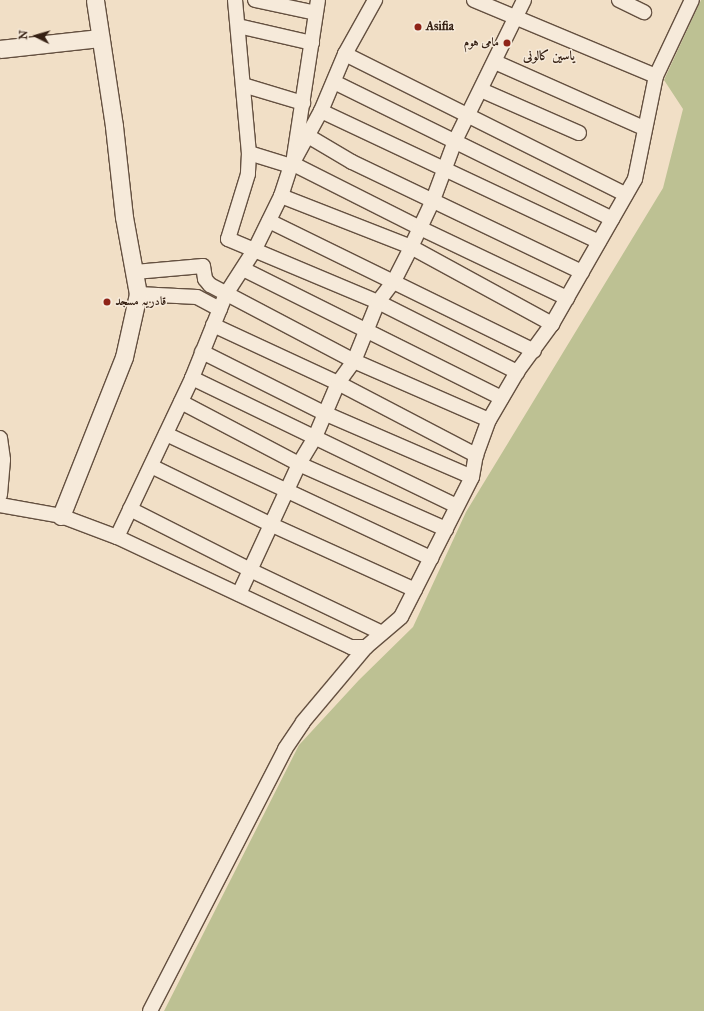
<!DOCTYPE html>
<html>
<head>
<meta charset="utf-8">
<style>
  body { margin:0 }
  #map { position:relative; width:704px; height:1011px; overflow:hidden; background:#f1dfc6; font-family:"IM FELL Great Primer",Amiri,serif }
  div>[style] { position:absolute }
  .green>* { inset:0; background:#bdc193 }
  .roads { filter:drop-shadow(1px 0 #645040) drop-shadow(-1px 0 #645040) drop-shadow(0 1px #645040) drop-shadow(0 -1px #645040) }
  .minor>* { height:14px; margin:-7px; padding:0 7px; transform-origin:7px; border-radius:7px; background:#f6eada }
  .tertiary>* { height:17px; margin:-8.5px; padding:0 8.5px; transform-origin:8.5px; border-radius:8.5px; background:#f6eada }
  .dots>* { width:11px; height:11px; translate:-50% -50%; box-sizing:border-box; border:2px solid #f6eada; border-radius:50% }
  span { translate:-50% -50%; white-space:nowrap; text-align:center; line-height:1.15; -webkit-text-stroke:3px #f6eada; paint-order:stroke }
  .poi-label { font-size:12px; color:#352013; font-weight:700 }
  .left { translate:0 -50%; text-align:left }
  .right { translate:-100% -50%; text-align:right }
  .neighbourhood-label { font-size:13px; color:#352013; font-weight:700 }
  .north { position:absolute; left:16px; top:16px; width:40px; height:40px; -webkit-text-stroke:3px #f6eada; paint-order:stroke; rotate:275deg; font-size:11px; font-weight:700; line-height:16px; text-align:center; color:#352013 }
  .north::after { content:''; display:block; margin:auto; width:14px; height:18px; background:#352013; clip-path:polygon(50% 0,100% 100%,50% 72%,0 100%) }
</style>
</head>
<body>
<div id="map">
  <div class="green">
    <div style="clip-path:polygon(701px 0,704px 0,704px 1011px,164px 1011px,299px 745px,359px 680px,413px 627px,466px 512px,663px 188px,683px 109px,664px 80px)"></div>
  </div>
  <div class="roads">
    <div class="minor">
      <div style="left:235px;top:0;width:154px;rotate:84.8deg"></div>
      <div style="left:249px;top:153px;width:21px;rotate:93deg"></div>
      <div style="left:248px;top:174px;width:68px;rotate:107.1deg"></div>
      <div style="left:228px;top:239px;width:163px;rotate:22.8deg"></div>
      <div style="left:378px;top:302px;width:156px;rotate:26.7deg"></div>
      <div style="left:255px;top:0;width:62px;rotate:12deg"></div>
      <div style="left:318px;top:0;width:166px;rotate:98.7deg"></div>
      <div style="left:293px;top:164px;width:142px;rotate:26.7deg"></div>
      <div style="left:420px;top:228px;width:163px;rotate:25.5deg"></div>
      <div style="left:474px;top:0;width:197px;rotate:22.7deg"></div>
      <div style="left:619px;top:0;width:28px;rotate:26deg"></div>
      <div style="left:238px;top:26px;width:76px;rotate:12.9deg"></div>
      <div style="left:345px;top:54px;width:314px;rotate:26.6deg"></div>
      <div style="left:495px;top:62px;width:163px;rotate:23.9deg"></div>
      <div style="left:334px;top:82px;width:310px;rotate:26.2deg"></div>
      <div style="left:243px;top:85px;width:63px;rotate:16.7deg"></div>
      <div style="left:481px;top:90px;width:107px;rotate:23.7deg"></div>
      <div style="left:321px;top:111px;width:307px;rotate:25.2deg"></div>
      <div style="left:308px;top:136px;width:51px;rotate:30.6deg"></div>
      <div style="left:352px;top:162px;width:255px;rotate:25.6deg"></div>
      <div style="left:249px;top:153px;width:44px;rotate:17.2deg"></div>
      <div style="left:281px;top:196px;width:140px;rotate:21.4deg"></div>
      <div style="left:411px;top:247px;width:161px;rotate:28.6deg"></div>
      <div style="left:269px;top:221px;width:295px;rotate:26.1deg"></div>
      <div style="left:243px;top:269px;width:289px;rotate:26.5deg"></div>
      <div style="left:135px;top:272px;width:68px;rotate:-5deg"></div>
      <div style="left:203px;top:266px;width:13px;rotate:81deg"></div>
      <div style="left:205px;top:279px;width:8px;rotate:50deg"></div>
      <div style="left:210px;top:285px;width:163px;rotate:27.8deg"></div>
      <div style="left:354px;top:361px;width:147px;rotate:23.6deg"></div>
      <div style="left:138px;top:294px;width:59px;rotate:2.9deg"></div>
      <div style="left:197px;top:297px;width:26px;rotate:28deg"></div>
      <div style="left:213px;top:325px;width:138px;rotate:24.9deg"></div>
      <div style="left:338px;top:383px;width:156px;rotate:27.6deg"></div>
      <div style="left:202px;top:352px;width:136px;rotate:26.6deg"></div>
      <div style="left:324px;top:413px;width:161px;rotate:23.4deg"></div>
      <div style="left:192px;top:378px;width:294px;rotate:25.8deg"></div>
      <div style="left:181px;top:402px;width:133px;rotate:27.7deg"></div>
      <div style="left:299px;top:464px;width:161px;rotate:23.9deg"></div>
      <div style="left:166px;top:434px;width:293px;rotate:25.1deg"></div>
      <div style="left:0;top:438px;width:22px;rotate:82deg"></div>
      <div style="left:3px;top:460px;width:35px;rotate:95deg"></div>
      <div style="left:151px;top:466px;width:135px;rotate:26deg"></div>
      <div style="left:272px;top:525px;width:157px;rotate:24.4deg"></div>
      <div style="left:0;top:505px;width:62px;rotate:10.2deg"></div>
      <div style="left:61px;top:516px;width:60px;rotate:20.6deg"></div>
      <div style="left:117px;top:537px;width:259px;rotate:25.2deg"></div>
      <div style="left:351px;top:647px;width:15px"></div>
      <div style="left:366px;top:647px;width:46px;rotate:-40.6deg"></div>
      <div style="left:401px;top:617px;width:157px;rotate:-63.1deg"></div>
      <div style="left:472px;top:477px;width:22px;rotate:-80deg"></div>
      <div style="left:476px;top:455px;width:37px;rotate:-70deg"></div>
      <div style="left:489px;top:420px;width:56px;rotate:-59.7deg"></div>
      <div style="left:517px;top:372px;width:59px;rotate:-53.9deg"></div>
      <div style="left:552px;top:324px;width:167px;rotate:-60.2deg"></div>
      <div style="left:635px;top:179px;width:105px;rotate:-78.5deg"></div>
      <div style="left:656px;top:76px;width:84px;rotate:-64.7deg"></div>
      <div style="left:130px;top:509px;width:135px;rotate:26.9deg"></div>
      <div style="left:250px;top:570px;width:146px;rotate:25.5deg"></div>
      <div style="left:117px;top:537px;width:176px;rotate:-64.7deg"></div>
      <div style="left:192px;top:378px;width:91px;rotate:-68deg"></div>
      <div style="left:226px;top:294px;width:54px;rotate:-57.2deg"></div>
      <div style="left:255px;top:249px;width:59px;rotate:-63.9deg"></div>
      <div style="left:281px;top:196px;width:32px;rotate:-72deg"></div>
      <div style="left:291px;top:166px;width:63px;rotate:-61.4deg"></div>
      <div style="left:321px;top:111px;width:62px;rotate:-67.2deg"></div>
      <div style="left:345px;top:54px;width:62px;rotate:-60.9deg"></div>
      <div style="left:239px;top:594px;width:143px;rotate:-65.2deg"></div>
      <div style="left:299px;top:464px;width:31px;rotate:-59deg"></div>
      <div style="left:315px;top:437px;width:59px;rotate:-66.9deg"></div>
      <div style="left:338px;top:383px;width:27px;rotate:-54deg"></div>
      <div style="left:354px;top:361px;width:64px;rotate:-67.9deg"></div>
      <div style="left:378px;top:302px;width:26px;rotate:-53deg"></div>
      <div style="left:394px;top:281px;width:38px;rotate:-63deg"></div>
      <div style="left:411px;top:247px;width:52px;rotate:-64.9deg"></div>
      <div style="left:433px;top:200px;width:63px;rotate:-69.6deg"></div>
      <div style="left:455px;top:141px;width:157px;rotate:-63.9deg"></div>
      <div style="left:150px;top:1011px;width:295px;rotate:-62.7deg"></div>
      <div style="left:285px;top:749px;width:32px;rotate:-56deg"></div>
      <div style="left:303px;top:722px;width:98px;rotate:-50deg"></div>
    </div>
    <div class="tertiary">
      <div style="left:0;top:49px;width:101px;rotate:-6.3deg"></div>
      <div style="left:61px;top:516px;width:171px;rotate:-68.4deg"></div>
      <div style="left:124px;top:357px;width:65px;rotate:-77.5deg"></div>
      <div style="left:138px;top:294px;width:78px;rotate:-100.3deg"></div>
      <div style="left:124px;top:217px;width:92px;rotate:-96.3deg"></div>
      <div style="left:114px;top:126px;width:127px;rotate:-98.6deg"></div>
    </div>
  </div>
  <div class="dots">
    <div style="left:418px;top:27px;background:#8f2418"></div>
    <div style="left:507px;top:43px;background:#8f2418"></div>
    <div style="left:107px;top:302px;background:#8f2418"></div>
  </div>
  <div class="poi-label">
    <span class="left" style="left:426px;top:27px">Asifia</span>
    <span class="right" style="left:499px;top:43px">مامی ہوم</span>
    <span class="left" style="left:115px;top:302px">قادریہ مسجد</span>
  </div>
  <div class="neighbourhood-label">
    <span style="left:549px;top:56px">یاسین کالونی</span>
  </div>
  <div class="north">N</div>
</div>
</body>
</html>
